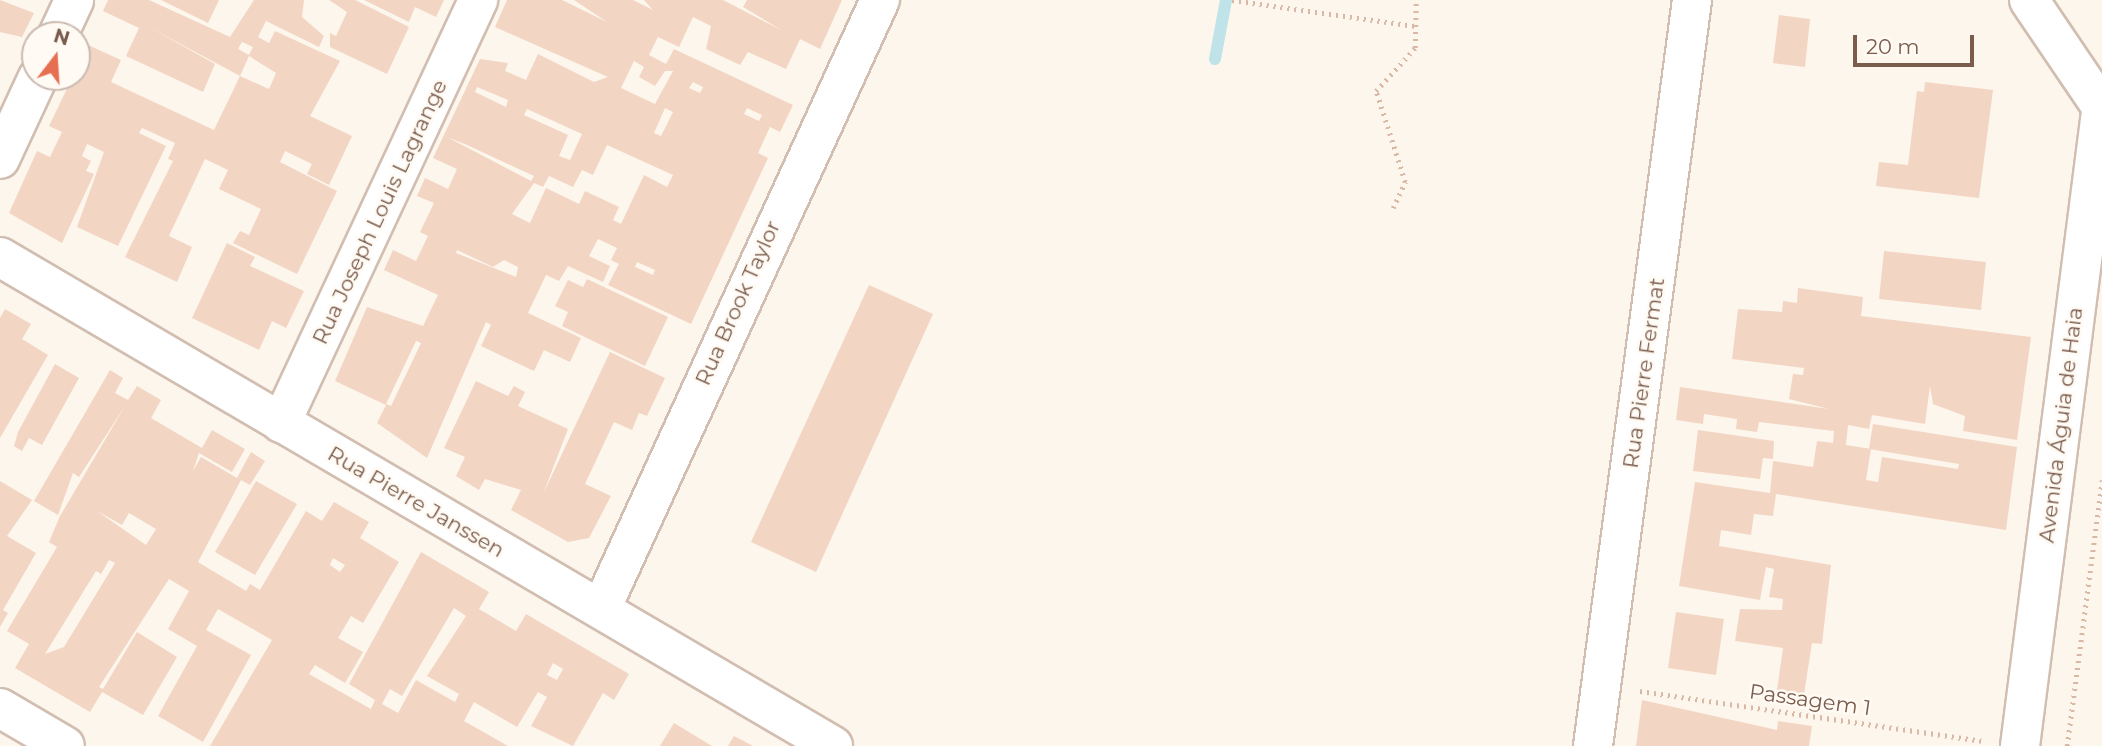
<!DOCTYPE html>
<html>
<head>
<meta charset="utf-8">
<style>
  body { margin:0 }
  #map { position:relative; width:2102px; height:746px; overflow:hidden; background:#fdf6ec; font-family:Montserrat,sans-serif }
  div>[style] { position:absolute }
  .stream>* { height:12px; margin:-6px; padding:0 6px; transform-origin:6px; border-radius:6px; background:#bfe3e8 }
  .building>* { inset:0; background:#f3d5c3 }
  .path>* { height:4.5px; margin-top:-2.25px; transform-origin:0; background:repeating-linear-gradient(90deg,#d9b8a5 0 2px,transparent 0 7px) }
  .roads { filter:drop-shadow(2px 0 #d1beb0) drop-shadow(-2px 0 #d1beb0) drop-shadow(0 2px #d1beb0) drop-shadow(0 -2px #d1beb0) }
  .minor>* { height:38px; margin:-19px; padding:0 19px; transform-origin:19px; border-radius:19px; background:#fff }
  .secondary>* { height:38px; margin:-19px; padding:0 19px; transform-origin:19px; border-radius:19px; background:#fff }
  span { translate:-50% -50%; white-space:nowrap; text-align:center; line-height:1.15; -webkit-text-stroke:5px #fffaf3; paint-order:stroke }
  .street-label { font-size:21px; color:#7a5c4d }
  .north { position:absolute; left:21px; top:21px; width:70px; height:70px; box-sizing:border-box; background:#fffaf3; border:2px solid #cabbb1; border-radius:50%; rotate:17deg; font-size:19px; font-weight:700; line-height:28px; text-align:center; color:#7a5c4d }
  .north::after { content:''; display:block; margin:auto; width:24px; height:32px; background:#e76f51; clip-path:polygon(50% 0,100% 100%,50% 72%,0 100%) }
  .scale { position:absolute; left:1853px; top:35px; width:121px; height:32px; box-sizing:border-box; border:4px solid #7a5c4d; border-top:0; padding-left:9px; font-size:21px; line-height:24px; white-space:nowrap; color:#7a5c4d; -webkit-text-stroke:5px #fffaf3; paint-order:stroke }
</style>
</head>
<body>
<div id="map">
  <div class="stream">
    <div style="left:1215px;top:59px;width:60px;rotate:-79.4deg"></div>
  </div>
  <div class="building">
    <div style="clip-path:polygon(0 0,34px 13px,22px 37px,0 32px)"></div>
    <div style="clip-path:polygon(evenodd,108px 0,149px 0,230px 37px,254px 0,304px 0,302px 17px,324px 36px,319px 47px,266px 21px,258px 37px,269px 43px,275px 31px,340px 61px,310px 116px,352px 136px,329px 185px,307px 174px,312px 164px,285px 151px,280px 162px,337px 191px,297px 274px,233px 243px,240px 231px,249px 235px,261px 209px,219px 189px,228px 170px,205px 159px,169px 236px,192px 247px,177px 282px,125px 257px,173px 161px,168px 159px,175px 143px,142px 128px,139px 133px,166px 146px,118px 246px,77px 227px,104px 152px,87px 144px,82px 156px,91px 161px,86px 171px,94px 174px,62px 243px,9px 213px,37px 151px,50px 157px,62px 132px,49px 126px,88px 45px,121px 60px,111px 82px,214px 130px,240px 76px,269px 89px,276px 73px,249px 56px,240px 76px,147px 26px,215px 64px,203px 92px,126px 56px,139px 28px,103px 11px,108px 0,242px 42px,253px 47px,249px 55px,238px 49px,242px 42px)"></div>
    <div style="clip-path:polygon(161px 0,219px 0,208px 23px)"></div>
    <div style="clip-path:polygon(329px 0,355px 0,409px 27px,387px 74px,330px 47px,330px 33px,336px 36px,347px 12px)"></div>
    <div style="clip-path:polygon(364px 0,444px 0,436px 17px,415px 7px,409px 22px)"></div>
    <div style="clip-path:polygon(evenodd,507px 0,562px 0,607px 22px,574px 0,633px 0,653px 10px,644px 0,723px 0,783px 31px,743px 7px,747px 0,842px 0,820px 49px,800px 39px,786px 69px,748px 52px,740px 65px,706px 49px,711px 26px,693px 17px,679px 47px,658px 37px,649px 55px,666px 64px,674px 49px,793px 105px,780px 132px,770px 127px,758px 153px,768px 158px,691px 324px,608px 285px,619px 264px,611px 260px,617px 248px,598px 239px,589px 256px,610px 266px,603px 282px,568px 266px,559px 281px,546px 275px,528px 313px,581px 338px,570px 362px,544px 350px,534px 371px,481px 346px,491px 325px,486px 322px,427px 458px,377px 423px,386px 405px,335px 381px,367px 307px,423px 326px,438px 295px,384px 270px,393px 250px,416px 261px,428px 236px,420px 232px,434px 203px,417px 196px,425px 178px,448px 189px,457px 169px,433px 158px,480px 59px,508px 63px,505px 71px,526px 80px,538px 54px,594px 82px,608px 77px,495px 27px,507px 0,634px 61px,644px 67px,639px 77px,655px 86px,665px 71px,673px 71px,655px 104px,621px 88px,634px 61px,507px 0,693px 82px,703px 87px,700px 93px,689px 88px,693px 82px,507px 0,477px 87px,508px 100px,506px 107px,475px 92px,477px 87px,507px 0,665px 108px,673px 112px,661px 136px,654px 133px,665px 108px,507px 0,747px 108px,762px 115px,759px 121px,744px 114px,747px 108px,507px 0,527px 109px,582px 134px,570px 160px,559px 156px,568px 135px,524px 115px,527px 109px,507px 0,447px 137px,467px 145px,534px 176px,531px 181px,447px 137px,507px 0,607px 145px,673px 175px,667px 187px,644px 175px,621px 224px,613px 220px,619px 207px,585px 191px,579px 204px,546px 188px,530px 223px,512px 214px,534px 183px,543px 187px,549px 176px,573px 187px,582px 170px,593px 175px,607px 145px,507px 0,457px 250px,493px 267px,504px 260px,518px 267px,516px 277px,456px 253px,457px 250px,507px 0,637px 262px,655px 270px,653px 275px,635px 267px,637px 262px,507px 0,416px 341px,421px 343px,391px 406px,386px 404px,416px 341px)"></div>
    <div style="clip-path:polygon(1779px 15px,1810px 19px,1805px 67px,1773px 63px)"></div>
    <div style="clip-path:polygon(1925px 82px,1993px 90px,1979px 198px,1876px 186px,1879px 162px,1908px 165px,1917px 91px,1924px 92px)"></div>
    <div style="clip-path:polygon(227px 243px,255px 257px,250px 266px,304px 291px,286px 328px,272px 321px,259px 350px,192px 318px)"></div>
    <div style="clip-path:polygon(1884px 251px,1986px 262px,1981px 310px,1879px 299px)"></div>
    <div style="clip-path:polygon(587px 279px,668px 317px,645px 366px,562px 326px,568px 312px,555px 306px,568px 280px,583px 287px)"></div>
    <div style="clip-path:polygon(869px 285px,933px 314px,816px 572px,751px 542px)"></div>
    <div style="clip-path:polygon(1798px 288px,1863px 297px,1861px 316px,2031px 337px,2017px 440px,1963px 431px,1965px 416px,1933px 404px,1930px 386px,1925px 424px,1872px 415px,1869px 429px,1848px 425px,1846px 445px,1871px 449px,1866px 480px,1878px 482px,1882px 457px,1958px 469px,1959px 464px,1869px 449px,1873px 424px,2017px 447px,2006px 530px,1776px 494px,1773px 516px,1754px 514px,1751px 535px,1721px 530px,1719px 546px,1831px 565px,1822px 644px,1812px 643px,1804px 694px,1777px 690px,1783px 648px,1735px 641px,1740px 609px,1782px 610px,1783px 599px,1769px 597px,1774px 569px,1766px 567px,1760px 600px,1679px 586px,1695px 482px,1770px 493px,1773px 461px,1813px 467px,1817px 441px,1833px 443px,1834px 431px,1759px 422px,1757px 432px,1736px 429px,1737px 419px,1704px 414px,1703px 424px,1676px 420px,1680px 387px,1829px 409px,1789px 399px,1793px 374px,1803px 375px,1804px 368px,1732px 359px,1738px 309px,1782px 312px,1783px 301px,1797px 303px)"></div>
    <div style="clip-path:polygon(5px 309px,31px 324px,22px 339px,48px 355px,0 438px,0 318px)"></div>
    <div style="clip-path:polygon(610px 352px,665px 378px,647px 416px,639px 413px,632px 430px,614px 422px,585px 484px,611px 496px,589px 538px,568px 542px,511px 510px,521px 490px,485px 479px,479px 490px,456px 476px,465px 457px,444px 448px,476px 381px,508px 396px,514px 386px,525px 392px,518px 406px,568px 429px,543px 494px)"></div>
    <div style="clip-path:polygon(55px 364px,79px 378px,42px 445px,29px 438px,22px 451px,14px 446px,18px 432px)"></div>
    <div style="clip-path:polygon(evenodd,110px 370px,123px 378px,115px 393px,128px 400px,137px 386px,161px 400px,151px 418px,202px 448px,212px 430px,245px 449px,232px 472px,199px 453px,193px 471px,201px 457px,237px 478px,251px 452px,265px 461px,250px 485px,241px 480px,198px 562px,246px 591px,250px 584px,260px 590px,306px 511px,322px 521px,334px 502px,369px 522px,360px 538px,399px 562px,363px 623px,351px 616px,338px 638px,363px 652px,345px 683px,315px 665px,309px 674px,371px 709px,375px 700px,349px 684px,421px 552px,489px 592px,479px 609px,516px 631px,526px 614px,629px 674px,614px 700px,603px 693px,573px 746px,531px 726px,547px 697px,538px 692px,517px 727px,474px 702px,464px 721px,508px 746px,210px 746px,272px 640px,218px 609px,206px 630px,251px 655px,203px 742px,158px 716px,197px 646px,168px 629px,189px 591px,169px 579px,99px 687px,103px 689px,137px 632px,177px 657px,143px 715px,102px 692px,90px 712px,15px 668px,29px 644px,7px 631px,57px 547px,49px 542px,60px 516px,125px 406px,79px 477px,73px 473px,58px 515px,34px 501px,110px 370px,97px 511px,122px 525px,129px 513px,156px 529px,146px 545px,97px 511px,110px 370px,333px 558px,345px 565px,340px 572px,330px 565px,333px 558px,110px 370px,109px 560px,115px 563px,64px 647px,45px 654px,96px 571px,101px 574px,109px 560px,110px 370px,454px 608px,466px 616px,427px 676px,459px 694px,455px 702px,416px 680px,398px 713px,382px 704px,390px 689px,402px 696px,454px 608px,110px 370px,553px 663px,563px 669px,557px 680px,547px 675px,553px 663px)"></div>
    <div style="clip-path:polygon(1698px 430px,1774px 441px,1773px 459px,1763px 458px,1760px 479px,1693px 471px)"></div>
    <div style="clip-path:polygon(0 481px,32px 500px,7px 536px,36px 553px,3px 610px,8px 613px,0 627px)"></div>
    <div style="clip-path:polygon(256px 481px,297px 504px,255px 575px,215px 552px)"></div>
    <div style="clip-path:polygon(1676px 612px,1724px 619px,1716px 675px,1668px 668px)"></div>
    <div style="clip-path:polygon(1642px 700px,1777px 730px,1778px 721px,1812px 726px,1809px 746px,1636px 746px)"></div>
    <div style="clip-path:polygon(674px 723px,712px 746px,660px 746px)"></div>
    <div style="clip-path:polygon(734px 736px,753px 746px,728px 746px)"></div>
  </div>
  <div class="path">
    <div style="left:1232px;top:0;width:185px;rotate:8.1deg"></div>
    <div style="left:1393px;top:208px;width:29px;rotate:-65deg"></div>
    <div style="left:1405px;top:182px;width:96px;rotate:-107.7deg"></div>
    <div style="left:1376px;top:91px;width:58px;rotate:-47.8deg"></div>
    <div style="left:1415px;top:48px;width:48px;rotate:-88.8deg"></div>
    <div style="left:1640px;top:691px;width:345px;rotate:8.3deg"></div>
    <div style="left:2067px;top:746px;width:268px;rotate:-82.5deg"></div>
  </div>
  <div class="roads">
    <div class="minor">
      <div style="left:2029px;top:0;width:130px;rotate:55.9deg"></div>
      <div style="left:58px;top:35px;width:38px;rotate:-65deg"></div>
      <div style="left:0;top:159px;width:90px;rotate:-65.1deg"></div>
      <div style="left:0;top:257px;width:966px;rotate:30.41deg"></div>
      <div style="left:281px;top:423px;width:467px;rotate:-65deg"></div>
      <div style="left:601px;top:609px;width:670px;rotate:-65.39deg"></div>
      <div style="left:0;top:708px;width:75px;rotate:30.3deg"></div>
      <div style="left:1593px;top:746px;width:753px;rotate:-82.44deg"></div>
    </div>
    <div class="secondary">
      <div style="left:2020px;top:746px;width:647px;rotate:-82.72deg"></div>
    </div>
  </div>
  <div class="street-label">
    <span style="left:380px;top:212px;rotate:-65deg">Rua Joseph Louis Lagrange</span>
    <span style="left:738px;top:303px;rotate:-66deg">Rua Brook Taylor</span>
    <span style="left:1644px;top:373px;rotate:-82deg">Rua Pierre Fermat</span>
    <span style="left:2061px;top:425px;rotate:-83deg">Avenida Águia de Haia</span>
    <span style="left:416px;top:502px;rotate:30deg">Rua Pierre Janssen</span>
    <span style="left:1810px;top:700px;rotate:8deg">Passagem 1</span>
  </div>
  <div class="north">N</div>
  <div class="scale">20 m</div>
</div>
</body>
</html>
